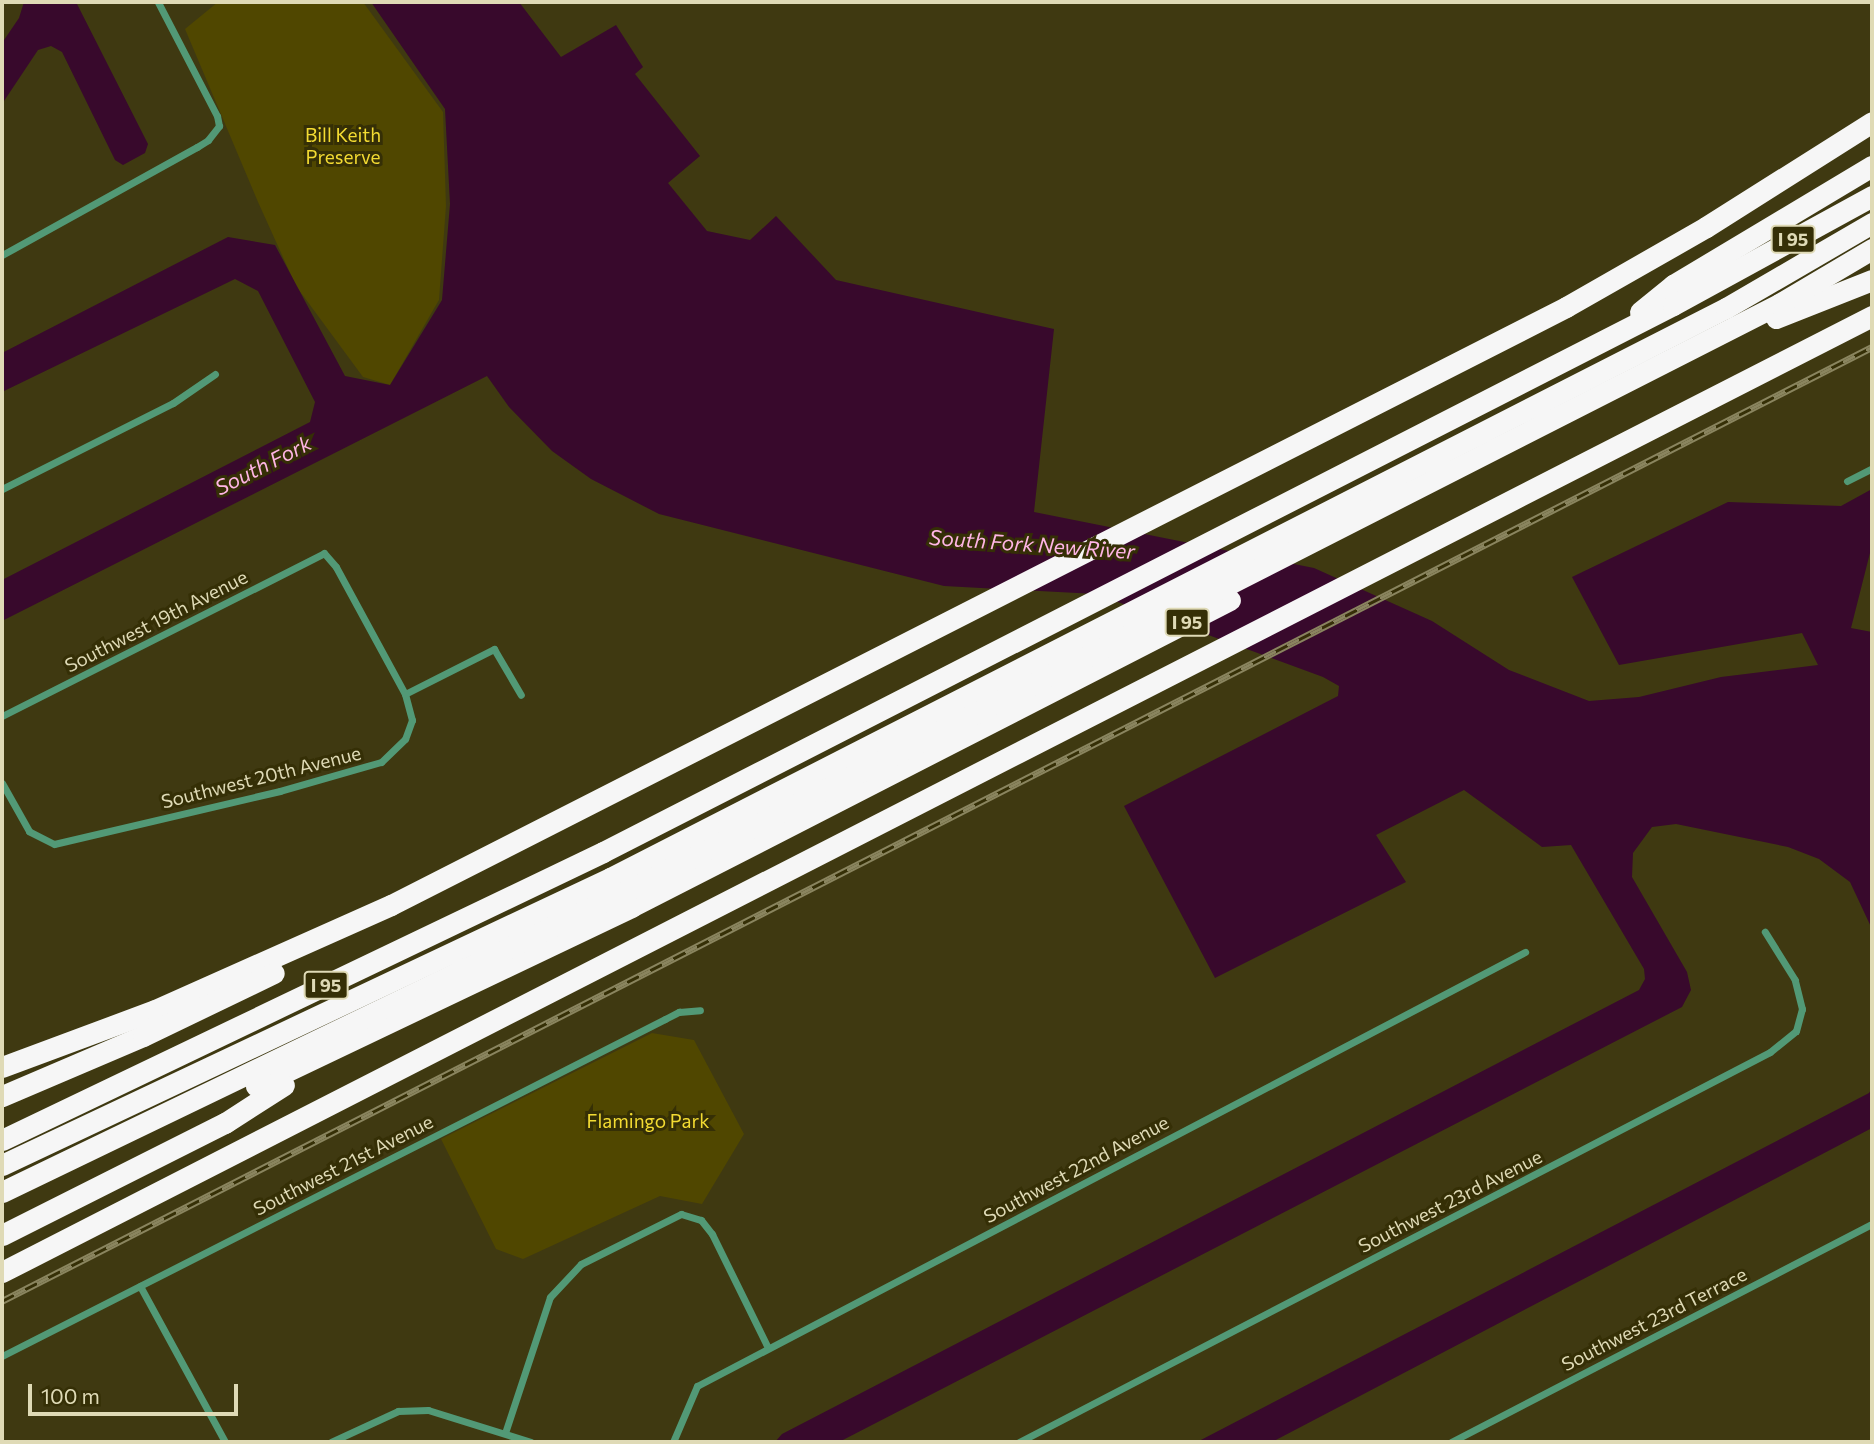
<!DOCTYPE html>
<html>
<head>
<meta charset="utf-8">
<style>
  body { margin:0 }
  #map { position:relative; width:1874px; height:1444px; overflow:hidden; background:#3f3911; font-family:Commissioner,sans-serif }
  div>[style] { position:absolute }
  .green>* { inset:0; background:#504700 }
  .water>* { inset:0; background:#38092c }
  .minor>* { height:7px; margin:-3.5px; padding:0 3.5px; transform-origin:3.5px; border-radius:3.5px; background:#529976 }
  .motorway>* { height:21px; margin:-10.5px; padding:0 10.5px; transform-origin:10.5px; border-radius:10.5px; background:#f6f6f6 }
  .rail>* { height:7px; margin-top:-3.5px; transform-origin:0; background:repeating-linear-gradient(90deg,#352f06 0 13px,#8a855f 0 26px); box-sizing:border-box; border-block:2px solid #8a855f }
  span { translate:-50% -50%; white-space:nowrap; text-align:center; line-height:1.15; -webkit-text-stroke:6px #352f06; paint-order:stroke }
  .shield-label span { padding:2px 5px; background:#352f06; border:2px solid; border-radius:5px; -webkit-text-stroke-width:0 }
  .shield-label { font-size:18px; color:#dfdab6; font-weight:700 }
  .park-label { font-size:19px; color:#f3db32 }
  .street-label { font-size:19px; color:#dfdab6 }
  .water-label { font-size:21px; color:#ffb5e5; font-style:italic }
  .frame { position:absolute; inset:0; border:4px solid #dfdab6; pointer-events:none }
  .scale { position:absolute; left:28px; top:1384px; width:210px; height:32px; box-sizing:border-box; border:4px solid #dfdab6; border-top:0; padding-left:9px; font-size:21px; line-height:24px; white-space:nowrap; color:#dfdab6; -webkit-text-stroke:5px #352f06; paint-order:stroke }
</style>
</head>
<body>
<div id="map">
  <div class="green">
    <div style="clip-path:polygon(218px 2px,363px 2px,443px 112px,446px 206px,439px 300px,390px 385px,363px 377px,296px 286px,258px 202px,185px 29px)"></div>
    <div style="clip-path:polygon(652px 1033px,694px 1040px,744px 1134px,702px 1204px,660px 1196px,523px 1259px,496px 1249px,441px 1139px)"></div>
  </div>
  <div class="water">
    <div style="clip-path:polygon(24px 2px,76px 2px,148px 144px,145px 153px,123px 165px,115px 160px,62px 52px,51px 46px,38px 50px,2px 104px,2px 43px,19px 18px)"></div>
    <div style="clip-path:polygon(371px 2px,519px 2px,561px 57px,616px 25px,643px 67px,635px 74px,700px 156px,668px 183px,707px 231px,750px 240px,776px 216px,836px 280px,1054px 329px,1034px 512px,1314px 568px,1432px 621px,1509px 670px,1589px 701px,1639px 697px,1721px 677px,1818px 665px,1802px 633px,1619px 665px,1572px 577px,1728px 502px,1841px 506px,1872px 489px,1872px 545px,1851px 628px,1872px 632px,1872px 929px,1850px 882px,1819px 859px,1788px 847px,1676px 824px,1652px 827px,1633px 853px,1632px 877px,1687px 972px,1691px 990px,1682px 1007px,839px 1442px,775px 1442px,782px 1434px,1639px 990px,1645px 979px,1644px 969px,1571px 845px,1542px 847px,1464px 790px,1376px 835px,1406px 882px,1215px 978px,1124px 806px,1338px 696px,1339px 686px,1323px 677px,1096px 594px,944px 586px,659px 514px,591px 479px,552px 451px,509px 407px,487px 376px,2px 621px,2px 580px,310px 422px,315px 402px,258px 291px,235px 279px,2px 392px,2px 353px,228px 237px,275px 245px,345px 376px,390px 385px,442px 300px,450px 204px,445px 109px)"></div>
    <div style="clip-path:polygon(1872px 1088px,1872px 1128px,1272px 1442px,1197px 1442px,1869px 1093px)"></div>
  </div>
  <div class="minor">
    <div style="left:2px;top:255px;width:223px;rotate:-29deg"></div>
    <div style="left:197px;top:147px;width:13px;rotate:-32deg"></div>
    <div style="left:208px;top:140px;width:18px;rotate:-52deg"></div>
    <div style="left:219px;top:126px;width:10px;rotate:-101deg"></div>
    <div style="left:217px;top:116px;width:128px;rotate:-117.4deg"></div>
    <div style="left:1847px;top:481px;width:28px;rotate:-27deg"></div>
    <div style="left:2px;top:489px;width:191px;rotate:-26.7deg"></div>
    <div style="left:173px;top:403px;width:51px;rotate:-34.6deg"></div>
    <div style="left:405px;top:694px;width:100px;rotate:-26.8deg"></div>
    <div style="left:494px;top:649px;width:53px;rotate:59.6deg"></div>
    <div style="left:2px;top:716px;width:361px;rotate:-26.8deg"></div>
    <div style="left:324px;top:553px;width:18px;rotate:49deg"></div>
    <div style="left:336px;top:567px;width:145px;rotate:61.5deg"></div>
    <div style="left:405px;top:694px;width:27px;rotate:75deg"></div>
    <div style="left:412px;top:720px;width:20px;rotate:110deg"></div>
    <div style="left:405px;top:739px;width:33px;rotate:136deg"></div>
    <div style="left:381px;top:762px;width:105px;rotate:164deg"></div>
    <div style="left:280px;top:791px;width:232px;rotate:166.8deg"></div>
    <div style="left:54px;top:844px;width:28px;rotate:-153deg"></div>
    <div style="left:29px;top:831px;width:55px;rotate:-119.4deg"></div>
    <div style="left:140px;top:1286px;width:178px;rotate:61.4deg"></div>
    <div style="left:2px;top:1356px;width:744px;rotate:-26.94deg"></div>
    <div style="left:665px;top:1019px;width:16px;rotate:-27deg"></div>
    <div style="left:679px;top:1012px;width:21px;rotate:-5deg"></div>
    <div style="left:505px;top:1433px;width:143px;rotate:-71.7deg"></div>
    <div style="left:550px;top:1297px;width:45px;rotate:-46.8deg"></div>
    <div style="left:581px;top:1264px;width:112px;rotate:-26.6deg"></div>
    <div style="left:681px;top:1214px;width:21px;rotate:17deg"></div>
    <div style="left:701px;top:1220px;width:18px;rotate:52deg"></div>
    <div style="left:712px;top:1234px;width:127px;rotate:63.8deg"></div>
    <div style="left:331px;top:1442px;width:74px;rotate:-24.8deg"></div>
    <div style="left:398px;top:1411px;width:30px;rotate:-2deg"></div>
    <div style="left:428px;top:1410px;width:108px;rotate:17.3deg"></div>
    <div style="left:673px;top:1442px;width:61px;rotate:-66.8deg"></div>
    <div style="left:697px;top:1386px;width:935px;rotate:-27.66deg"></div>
    <div style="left:1019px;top:1442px;width:846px;rotate:-27.44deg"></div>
    <div style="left:1770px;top:1052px;width:33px;rotate:-39deg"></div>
    <div style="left:1796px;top:1031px;width:23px;rotate:-75deg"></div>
    <div style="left:1802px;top:1009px;width:30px;rotate:-104deg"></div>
    <div style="left:1795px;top:980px;width:57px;rotate:-122deg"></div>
    <div style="left:1451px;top:1442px;width:474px;rotate:-27.4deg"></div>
  </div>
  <div class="motorway">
    <div style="left:1640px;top:312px;width:43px;rotate:-39.3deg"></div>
    <div style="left:1673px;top:285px;width:232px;rotate:-30.9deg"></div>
    <div style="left:1776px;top:318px;width:103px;rotate:-21.6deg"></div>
    <div style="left:2px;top:1067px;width:163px;rotate:-20.4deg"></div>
    <div style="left:155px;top:1010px;width:258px;rotate:-24deg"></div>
    <div style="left:391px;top:905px;width:1318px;rotate:-26.97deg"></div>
    <div style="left:1566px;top:307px;width:161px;rotate:-29.7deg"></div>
    <div style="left:1706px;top:227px;width:196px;rotate:-32.3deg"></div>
    <div style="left:256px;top:1086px;width:416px;rotate:-25.5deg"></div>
    <div style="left:631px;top:907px;width:673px;rotate:-27.14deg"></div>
    <div style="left:2px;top:1096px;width:153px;rotate:-23.1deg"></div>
    <div style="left:143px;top:1036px;width:145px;rotate:-25.7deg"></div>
    <div style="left:2px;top:1140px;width:666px;rotate:-25.6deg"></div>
    <div style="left:603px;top:852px;width:1202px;rotate:-27.08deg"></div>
    <div style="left:1673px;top:305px;width:227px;rotate:-28.7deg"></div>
    <div style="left:2px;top:1165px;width:672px;rotate:-25.27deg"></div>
    <div style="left:610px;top:878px;width:1253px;rotate:-27.06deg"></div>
    <div style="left:1726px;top:308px;width:169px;rotate:-30.2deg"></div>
    <div style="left:2px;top:1192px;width:691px;rotate:-25.75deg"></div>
    <div style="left:624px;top:892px;width:1296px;rotate:-26.98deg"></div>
    <div style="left:1779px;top:304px;width:108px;rotate:-30.6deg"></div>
    <div style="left:2px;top:1235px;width:250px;rotate:-26.7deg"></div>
    <div style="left:225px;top:1123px;width:70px;rotate:-32.8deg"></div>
    <div style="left:2px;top:1272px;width:2100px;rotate:-27.08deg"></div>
  </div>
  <div class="rail">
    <div style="left:2px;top:1301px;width:2099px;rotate:-27.03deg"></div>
  </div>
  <div class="shield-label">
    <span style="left:1793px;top:239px">I 95</span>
    <span style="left:1187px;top:622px">I 95</span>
    <span style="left:326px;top:985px">I 95</span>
  </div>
  <div class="park-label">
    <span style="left:343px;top:146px">Bill Keith<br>Preserve</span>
    <span style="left:648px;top:1121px">Flamingo Park</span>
  </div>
  <div class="street-label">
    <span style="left:156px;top:621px;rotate:-27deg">Southwest 19th Avenue</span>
    <span style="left:261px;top:777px;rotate:-14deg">Southwest 20th Avenue</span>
    <span style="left:343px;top:1165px;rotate:-27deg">Southwest 21st Avenue</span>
    <span style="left:1076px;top:1169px;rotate:-28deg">Southwest 22nd Avenue</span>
    <span style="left:1450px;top:1201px;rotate:-27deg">Southwest 23rd Avenue</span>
    <span style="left:1654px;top:1319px;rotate:-27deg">Southwest 23rd Terrace</span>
  </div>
  <div class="water-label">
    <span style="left:263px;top:465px;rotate:-27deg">South Fork</span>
    <span style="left:1032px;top:544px;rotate:4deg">South Fork New River</span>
  </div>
  <div class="frame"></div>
  <div class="scale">100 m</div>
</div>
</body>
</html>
